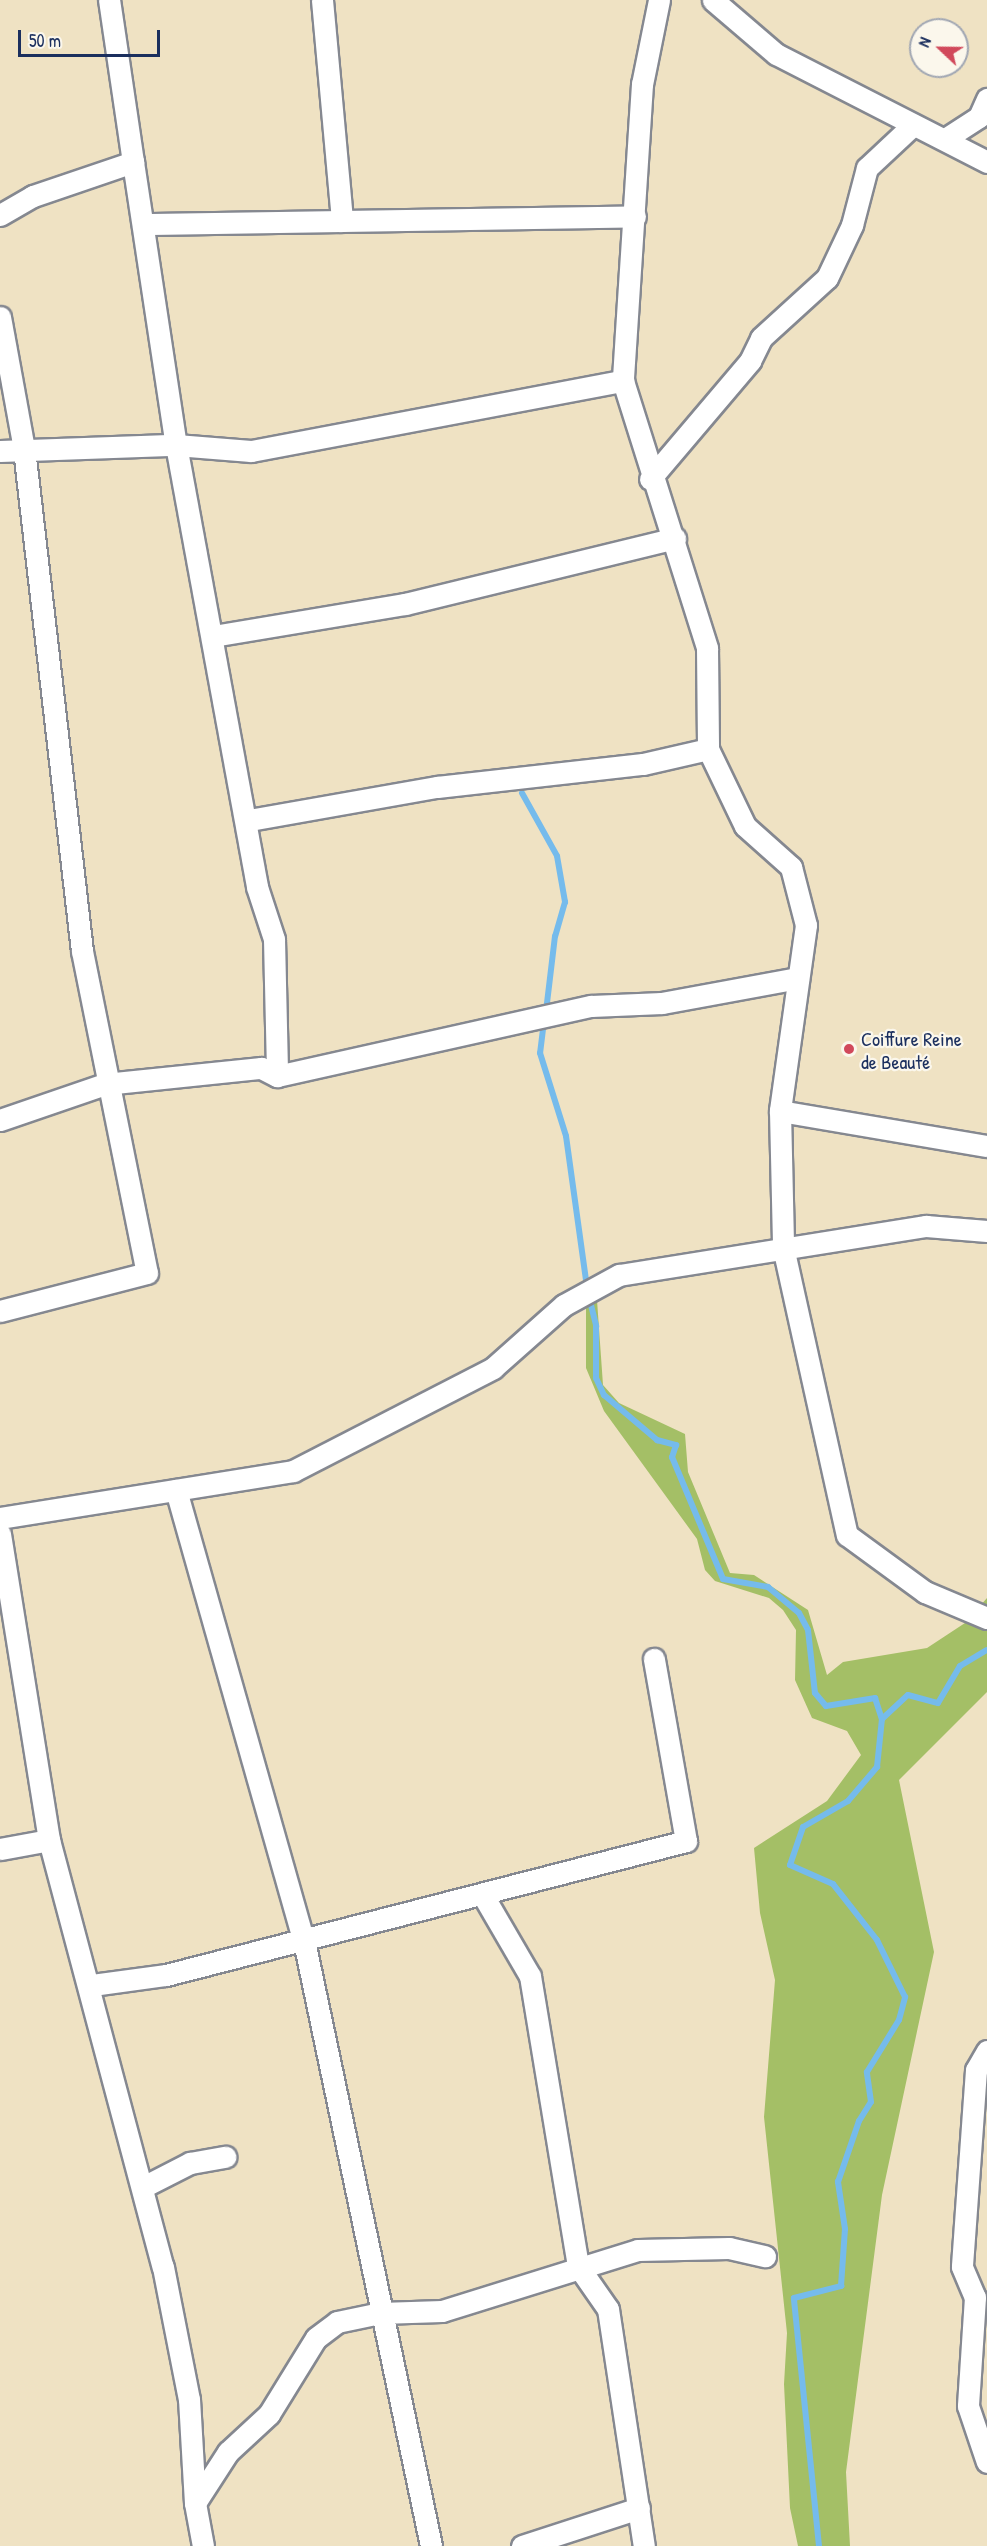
<!DOCTYPE html>
<html>
<head>
<meta charset="utf-8">
<style>
  body { margin:0 }
  #map { position:relative; width:987px; height:2546px; overflow:hidden; background:#efe2c3; font-family:"Patrick Hand",sans-serif }
  div>[style] { position:absolute }
  .green>* { inset:0; background:#a4bf66 }
  .stream>* { height:6px; margin:-3px; padding:0 3px; transform-origin:3px; border-radius:3px; background:#75bbec }
  .roads { filter:drop-shadow(2px 0 #858890) drop-shadow(-2px 0 #858890) drop-shadow(0 2px #858890) drop-shadow(0 -2px #858890) }
  .minor>* { height:21px; margin:-10.5px; padding:0 10.5px; transform-origin:10.5px; border-radius:10.5px; background:#fff }
  .dots>* { width:16px; height:16px; translate:-50% -50%; box-sizing:border-box; border:3px solid #fbf7ec; border-radius:50% }
  span { translate:-50% -50%; white-space:nowrap; text-align:center; line-height:1.15; -webkit-text-stroke:4.5px #fbf7ec; paint-order:stroke }
  .poi-label { font-size:20px; color:#1b2f5e }
  .left { translate:0 -50%; text-align:left }
  .north { position:absolute; left:909px; top:18px; width:60px; height:60px; box-sizing:border-box; background:#fbf7ec; border:2px solid #a1a7b3; border-radius:50%; rotate:292deg; font-size:16px; font-weight:700; line-height:24px; text-align:center; color:#1b2f5e }
  .north::after { content:''; display:block; margin:auto; width:21px; height:27px; background:#d1495b; clip-path:polygon(50% 0,100% 100%,50% 72%,0 100%) }
  .scale { position:absolute; left:18px; top:30px; width:142px; height:27px; box-sizing:border-box; border:3px solid #1b2f5e; border-top:0; padding-left:8px; font-size:18px; line-height:21px; white-space:nowrap; color:#1b2f5e; -webkit-text-stroke:4px #fbf7ec; paint-order:stroke }
</style>
</head>
<body>
<div id="map">
  <div class="green">
    <div style="clip-path:polygon(597px 1300px,603px 1385px,619px 1403px,685px 1434px,688px 1472px,730px 1573px,754px 1575px,808px 1610px,827px 1675px,843px 1662px,927px 1648px,965px 1623px,987px 1598px,987px 1692px,899px 1780px,934px 1952px,882px 2195px,846px 2472px,850px 2546px,798px 2546px,790px 2508px,784px 2384px,787px 2333px,764px 2117px,775px 1980px,760px 1913px,754px 1848px,827px 1801px,861px 1755px,847px 1731px,812px 1718px,795px 1680px,796px 1630px,783px 1610px,769px 1598px,715px 1581px,705px 1570px,697px 1539px,604px 1411px,586px 1368px,586px 1308px)"></div>
  </div>
  <div class="stream">
    <div style="left:522px;top:793px;width:72px;rotate:60.9deg"></div>
    <div style="left:557px;top:856px;width:47px;rotate:80.1deg"></div>
    <div style="left:565px;top:902px;width:35px;rotate:106deg"></div>
    <div style="left:555px;top:936px;width:76px;rotate:96.8deg"></div>
    <div style="left:544px;top:1021px;width:32px;rotate:97deg"></div>
    <div style="left:540px;top:1053px;width:87px;rotate:72.6deg"></div>
    <div style="left:566px;top:1136px;width:152px;rotate:82.1deg"></div>
    <div style="left:589px;top:1297px;width:30px;rotate:76deg"></div>
    <div style="left:596px;top:1326px;width:52px;rotate:90deg"></div>
    <div style="left:596px;top:1378px;width:19px;rotate:65deg"></div>
    <div style="left:604px;top:1395px;width:70px;rotate:40.3deg"></div>
    <div style="left:657px;top:1440px;width:20px;rotate:15deg"></div>
    <div style="left:676px;top:1445px;width:13px;rotate:108deg"></div>
    <div style="left:672px;top:1457px;width:132px;rotate:67.3deg"></div>
    <div style="left:723px;top:1579px;width:46px;rotate:10.1deg"></div>
    <div style="left:768px;top:1587px;width:40px;rotate:40deg"></div>
    <div style="left:799px;top:1613px;width:19px;rotate:62deg"></div>
    <div style="left:808px;top:1630px;width:63px;rotate:83.7deg"></div>
    <div style="left:815px;top:1693px;width:17px;rotate:50deg"></div>
    <div style="left:826px;top:1706px;width:50px;rotate:-9.3deg"></div>
    <div style="left:875px;top:1698px;width:22px;rotate:72deg"></div>
    <div style="left:819px;top:2546px;width:249px;rotate:-95.8deg"></div>
    <div style="left:794px;top:2298px;width:49px;rotate:-14.3deg"></div>
    <div style="left:841px;top:2286px;width:57px;rotate:-86deg"></div>
    <div style="left:845px;top:2229px;width:48px;rotate:-98.5deg"></div>
    <div style="left:838px;top:2182px;width:65px;rotate:-71deg"></div>
    <div style="left:859px;top:2121px;width:22px;rotate:-58deg"></div>
    <div style="left:871px;top:2102px;width:30px;rotate:-98deg"></div>
    <div style="left:867px;top:2072px;width:61px;rotate:-58.4deg"></div>
    <div style="left:899px;top:2020px;width:24px;rotate:-75deg"></div>
    <div style="left:905px;top:1997px;width:64px;rotate:-116.2deg"></div>
    <div style="left:877px;top:1940px;width:71px;rotate:-128.2deg"></div>
    <div style="left:833px;top:1884px;width:47px;rotate:-156.2deg"></div>
    <div style="left:790px;top:1865px;width:40px;rotate:-71.1deg"></div>
    <div style="left:803px;top:1827px;width:52px;rotate:-30deg"></div>
    <div style="left:848px;top:1801px;width:45px;rotate:-49.5deg"></div>
    <div style="left:877px;top:1767px;width:48px;rotate:-84.1deg"></div>
    <div style="left:882px;top:1719px;width:35px;rotate:-43deg"></div>
    <div style="left:908px;top:1695px;width:31px;rotate:15deg"></div>
    <div style="left:938px;top:1703px;width:43px;rotate:-59.3deg"></div>
    <div style="left:960px;top:1666px;width:31px;rotate:-31deg"></div>
  </div>
  <div class="roads">
    <div class="minor">
      <div style="left:322px;top:0;width:222px;rotate:84.8deg"></div>
      <div style="left:659px;top:0;width:86px;rotate:101.4deg"></div>
      <div style="left:642px;top:84px;width:298px;rotate:93.7deg"></div>
      <div style="left:623px;top:381px;width:280px;rotate:72.5deg"></div>
      <div style="left:707px;top:648px;width:101px;rotate:89.4deg"></div>
      <div style="left:708px;top:749px;width:85px;rotate:64.3deg"></div>
      <div style="left:745px;top:826px;width:62px;rotate:41.7deg"></div>
      <div style="left:791px;top:867px;width:60px;rotate:75.5deg"></div>
      <div style="left:806px;top:925px;width:188px;rotate:98deg"></div>
      <div style="left:780px;top:1111px;width:136px;rotate:88.7deg"></div>
      <div style="left:783px;top:1247px;width:295px;rotate:77.5deg"></div>
      <div style="left:847px;top:1535px;width:97px;rotate:36.2deg"></div>
      <div style="left:925px;top:1592px;width:67px;rotate:22.8deg"></div>
      <div style="left:713px;top:0;width:83px;rotate:40.6deg"></div>
      <div style="left:776px;top:54px;width:237px;rotate:27.1deg"></div>
      <div style="left:945px;top:139px;width:40px;rotate:-32.9deg"></div>
      <div style="left:979px;top:117px;width:20px;rotate:-66deg"></div>
      <div style="left:133px;top:162px;width:286px;rotate:81.4deg"></div>
      <div style="left:176px;top:445px;width:449px;rotate:79.6deg"></div>
      <div style="left:257px;top:887px;width:55px;rotate:71.9deg"></div>
      <div style="left:274px;top:939px;width:137px;rotate:88.7deg"></div>
      <div style="left:0;top:215px;width:38px;rotate:-30deg"></div>
      <div style="left:33px;top:196px;width:106px;rotate:-18.8deg"></div>
      <div style="left:133px;top:162px;width:164px;rotate:-98.4deg"></div>
      <div style="left:145px;top:224px;width:490px;rotate:-0.9deg"></div>
      <div style="left:0;top:317px;width:134px;rotate:79.7deg"></div>
      <div style="left:24px;top:449px;width:505px;rotate:83.41deg"></div>
      <div style="left:82px;top:951px;width:328px;rotate:78.6deg"></div>
      <div style="left:147px;top:1273px;width:152px;rotate:165.5deg"></div>
      <div style="left:0;top:451px;width:176px;rotate:-2deg"></div>
      <div style="left:176px;top:445px;width:75px;rotate:4.6deg"></div>
      <div style="left:251px;top:451px;width:379px;rotate:-10.7deg"></div>
      <div style="left:650px;top:479px;width:155px;rotate:-49.7deg"></div>
      <div style="left:750px;top:361px;width:25px;rotate:-64deg"></div>
      <div style="left:761px;top:338px;width:89px;rotate:-42.3deg"></div>
      <div style="left:827px;top:278px;width:59px;rotate:-64.7deg"></div>
      <div style="left:852px;top:225px;width:59px;rotate:-75.3deg"></div>
      <div style="left:867px;top:168px;width:63px;rotate:-43.1deg"></div>
      <div style="left:213px;top:636px;width:195px;rotate:-9.5deg"></div>
      <div style="left:405px;top:604px;width:278px;rotate:-13.7deg"></div>
      <div style="left:249px;top:820px;width:191px;rotate:-10deg"></div>
      <div style="left:437px;top:787px;width:207px;rotate:-6.4deg"></div>
      <div style="left:643px;top:764px;width:67px;rotate:-13deg"></div>
      <div style="left:780px;top:1111px;width:210px;rotate:9.6deg"></div>
      <div style="left:0;top:1120px;width:111px;rotate:-18.9deg"></div>
      <div style="left:105px;top:1084px;width:157px;rotate:-5.9deg"></div>
      <div style="left:261px;top:1068px;width:18px;rotate:27deg"></div>
      <div style="left:277px;top:1076px;width:322px;rotate:-12.6deg"></div>
      <div style="left:591px;top:1006px;width:71px;rotate:-2.4deg"></div>
      <div style="left:662px;top:1003px;width:138px;rotate:-10.4deg"></div>
      <div style="left:176px;top:1490px;width:469px;rotate:74.2deg"></div>
      <div style="left:304px;top:1941px;width:618px;rotate:78.14deg"></div>
      <div style="left:0;top:1518px;width:297px;rotate:-9.1deg"></div>
      <div style="left:293px;top:1471px;width:225px;rotate:-27.2deg"></div>
      <div style="left:493px;top:1368px;width:95px;rotate:-41.6deg"></div>
      <div style="left:564px;top:1305px;width:63px;rotate:-28.6deg"></div>
      <div style="left:619px;top:1275px;width:311px;rotate:-9.1deg"></div>
      <div style="left:926px;top:1226px;width:61px;rotate:4.7deg"></div>
      <div style="left:0;top:1534px;width:310px;rotate:80.9deg"></div>
      <div style="left:49px;top:1840px;width:442px;rotate:75.1deg"></div>
      <div style="left:163px;top:2267px;width:135px;rotate:78.9deg"></div>
      <div style="left:189px;top:2399px;width:104px;rotate:86.7deg"></div>
      <div style="left:195px;top:2503px;width:44px;rotate:79.5deg"></div>
      <div style="left:0;top:1849px;width:50px;rotate:-10.4deg"></div>
      <div style="left:484px;top:1897px;width:91px;rotate:59.8deg"></div>
      <div style="left:530px;top:1976px;width:294px;rotate:80.6deg"></div>
      <div style="left:578px;top:2266px;width:52px;rotate:55.1deg"></div>
      <div style="left:608px;top:2309px;width:240px;rotate:81.4deg"></div>
      <div style="left:92px;top:1985px;width:75px;rotate:-7.7deg"></div>
      <div style="left:166px;top:1975px;width:537px;rotate:-14.45deg"></div>
      <div style="left:686px;top:1841px;width:185px;rotate:-100deg"></div>
      <div style="left:987px;top:2051px;width:22px;rotate:120deg"></div>
      <div style="left:976px;top:2070px;width:197px;rotate:94.1deg"></div>
      <div style="left:962px;top:2267px;width:33px;rotate:67deg"></div>
      <div style="left:975px;top:2297px;width:109px;rotate:93.7deg"></div>
      <div style="left:968px;top:2406px;width:59px;rotate:71.3deg"></div>
      <div style="left:143px;top:2187px;width:53px;rotate:-27.1deg"></div>
      <div style="left:190px;top:2163px;width:36px;rotate:-10deg"></div>
      <div style="left:195px;top:2503px;width:61px;rotate:-57.1deg"></div>
      <div style="left:228px;top:2452px;width:56px;rotate:-42.8deg"></div>
      <div style="left:269px;top:2414px;width:89px;rotate:-58.3deg"></div>
      <div style="left:316px;top:2338px;width:26px;rotate:-37deg"></div>
      <div style="left:337px;top:2322px;width:44px;rotate:-11.8deg"></div>
      <div style="left:380px;top:2313px;width:62px;rotate:-1.8deg"></div>
      <div style="left:442px;top:2311px;width:205px;rotate:-17.3deg"></div>
      <div style="left:638px;top:2250px;width:91px;rotate:-1.3deg"></div>
      <div style="left:729px;top:2248px;width:37px;rotate:13deg"></div>
      <div style="left:522px;top:2546px;width:123px;rotate:-18deg"></div>
    </div>
  </div>
  <div class="dots">
    <div style="left:849px;top:1049px;background:#d1495b"></div>
  </div>
  <div class="poi-label">
    <span class="left" style="left:861px;top:1050px">Coiffure Reine<br>de Beauté</span>
  </div>
  <div class="north">N</div>
  <div class="scale">50 m</div>
</div>
</body>
</html>
